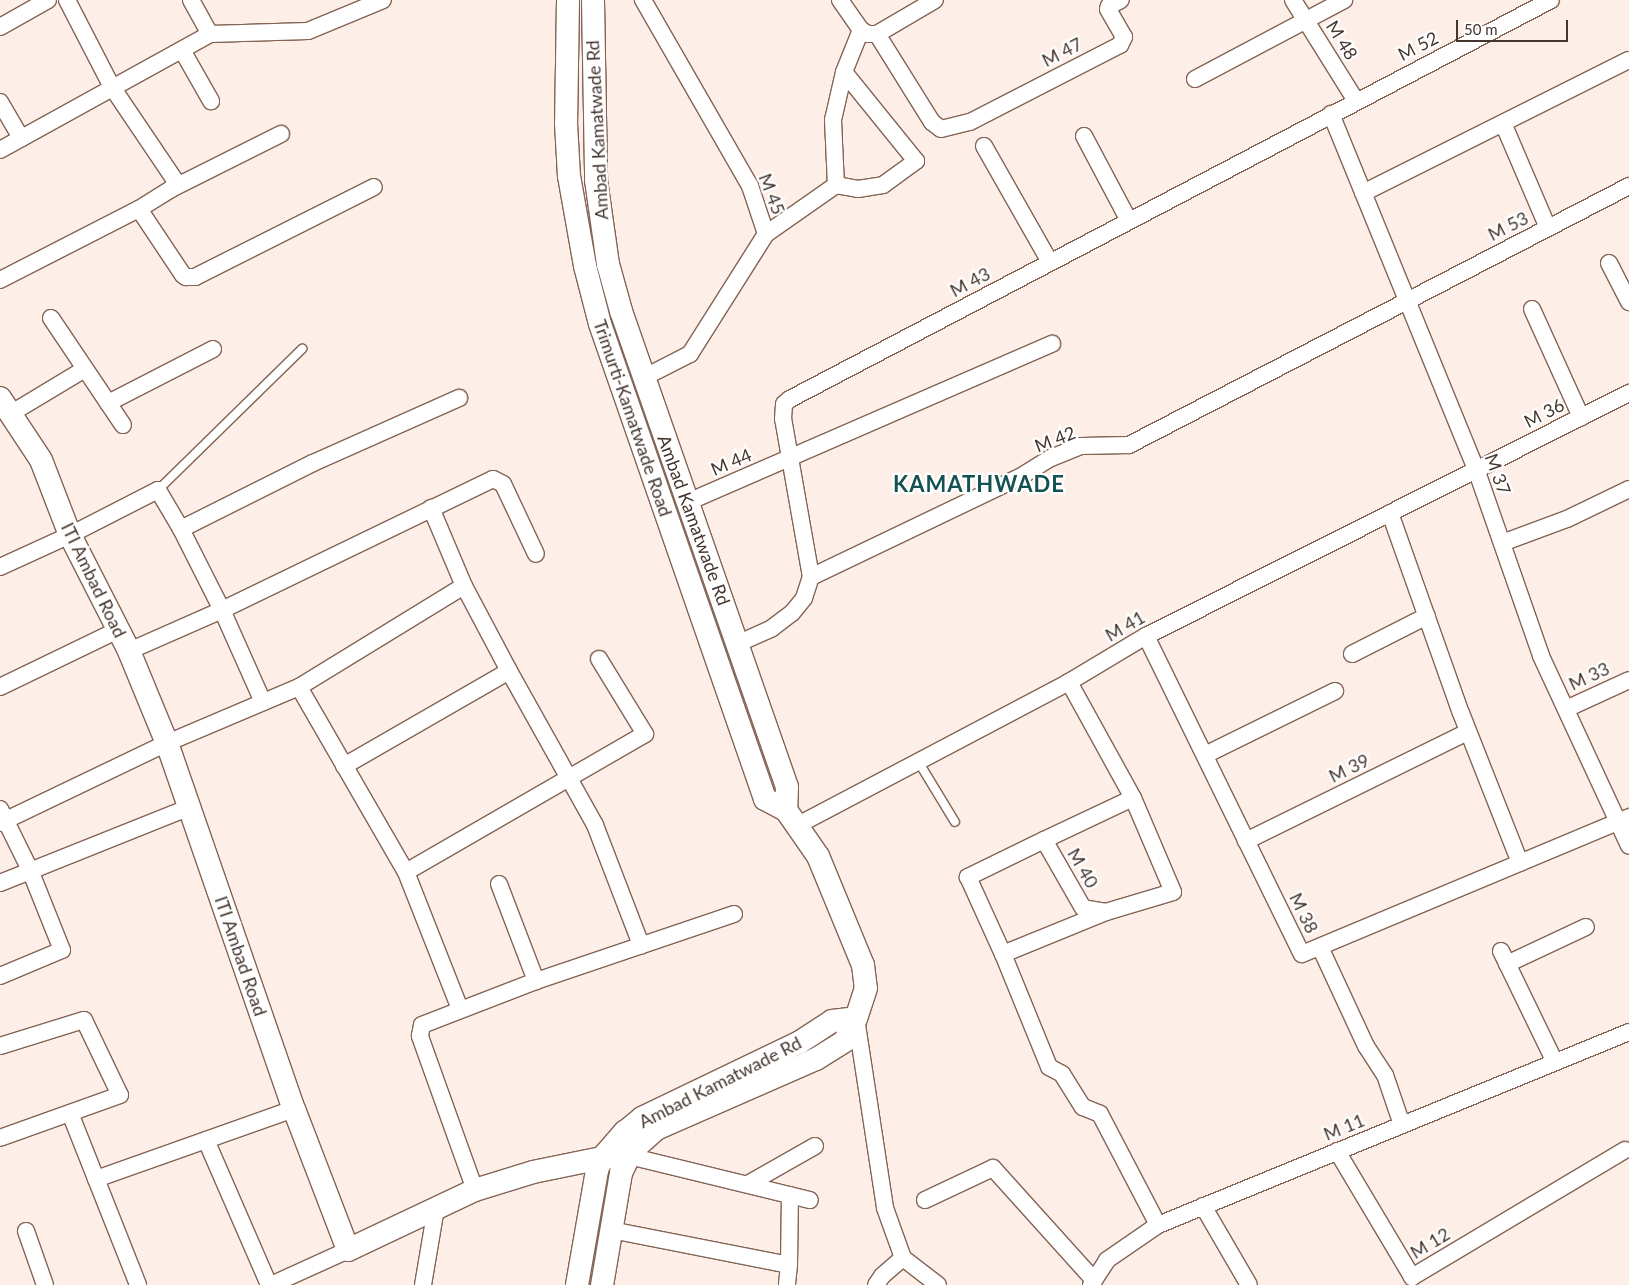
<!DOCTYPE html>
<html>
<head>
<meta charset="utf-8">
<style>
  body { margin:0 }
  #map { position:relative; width:1629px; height:1285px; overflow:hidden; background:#fdeee7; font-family:Lato,sans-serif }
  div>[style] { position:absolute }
  .roads { filter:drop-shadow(1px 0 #836454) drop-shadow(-1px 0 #836454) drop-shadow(0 1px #836454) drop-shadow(0 -1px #836454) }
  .lane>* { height:8px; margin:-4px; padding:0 4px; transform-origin:4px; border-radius:4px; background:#fff }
  .street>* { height:16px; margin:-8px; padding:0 8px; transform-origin:8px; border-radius:8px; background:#fff }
  .secondary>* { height:22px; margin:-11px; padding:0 11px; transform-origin:11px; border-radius:11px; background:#fff }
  span { translate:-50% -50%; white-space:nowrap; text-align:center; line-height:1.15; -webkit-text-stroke:4.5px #fff; paint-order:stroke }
  .street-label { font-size:18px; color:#44362f }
  .district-label { font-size:22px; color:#135152; font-weight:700; letter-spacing:1px }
  .scale { position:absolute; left:1456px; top:20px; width:112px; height:22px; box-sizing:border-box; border:2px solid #44362f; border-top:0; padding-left:6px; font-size:15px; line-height:18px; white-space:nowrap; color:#44362f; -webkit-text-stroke:4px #fff; paint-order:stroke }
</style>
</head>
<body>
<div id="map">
  <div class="roads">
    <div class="lane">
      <div style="left:158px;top:490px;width:202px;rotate:-44.4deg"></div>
      <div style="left:918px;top:761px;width:71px;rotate:58.8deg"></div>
    </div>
    <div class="street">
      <div style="left:67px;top:0;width:98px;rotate:62.7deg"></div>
      <div style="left:112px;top:87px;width:118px;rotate:56deg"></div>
      <div style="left:191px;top:0;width:39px;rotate:61deg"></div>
      <div style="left:840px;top:0;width:37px;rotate:55deg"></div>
      <div style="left:861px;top:30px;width:8px;rotate:30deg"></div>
      <div style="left:868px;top:34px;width:9px"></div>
      <div style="left:877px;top:34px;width:67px;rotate:-30.4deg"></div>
      <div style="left:1293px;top:0;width:119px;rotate:58deg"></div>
      <div style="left:0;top:27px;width:55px;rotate:-29.4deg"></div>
      <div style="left:877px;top:34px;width:104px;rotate:58deg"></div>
      <div style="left:932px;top:122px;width:11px;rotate:38deg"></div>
      <div style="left:941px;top:129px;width:30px;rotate:-14deg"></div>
      <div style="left:970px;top:122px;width:169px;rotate:-27.2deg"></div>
      <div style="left:1120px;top:45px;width:9px;rotate:-63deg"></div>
      <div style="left:1124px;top:37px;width:32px;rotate:-120deg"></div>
      <div style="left:1108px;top:9px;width:3px;rotate:-72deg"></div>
      <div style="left:1109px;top:6px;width:13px;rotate:-27deg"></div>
      <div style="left:182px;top:50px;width:59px;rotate:60.4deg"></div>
      <div style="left:844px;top:72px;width:45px;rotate:-68deg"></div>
      <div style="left:1195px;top:79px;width:169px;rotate:-27.9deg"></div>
      <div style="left:0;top:102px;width:42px;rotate:59.7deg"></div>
      <div style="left:1331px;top:114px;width:383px;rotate:67.8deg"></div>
      <div style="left:1476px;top:469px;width:198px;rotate:70.8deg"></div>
      <div style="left:1541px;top:656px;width:209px;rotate:65.1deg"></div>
      <div style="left:1503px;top:123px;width:114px;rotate:66.8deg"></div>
      <div style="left:1084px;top:136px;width:96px;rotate:62.1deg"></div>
      <div style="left:984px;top:146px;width:133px;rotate:60.4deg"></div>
      <div style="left:0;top:150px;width:240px;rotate:-28.9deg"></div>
      <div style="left:210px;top:34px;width:98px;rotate:-1.8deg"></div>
      <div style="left:308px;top:31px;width:81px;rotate:-22.5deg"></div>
      <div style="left:1363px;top:193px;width:297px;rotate:-26.6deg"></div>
      <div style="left:139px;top:209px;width:38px;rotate:-32deg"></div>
      <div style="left:171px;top:189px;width:123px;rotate:-26.6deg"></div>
      <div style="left:766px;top:234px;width:85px;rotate:-35deg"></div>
      <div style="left:836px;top:185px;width:22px;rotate:10deg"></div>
      <div style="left:858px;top:189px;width:25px;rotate:-9deg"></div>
      <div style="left:883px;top:185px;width:41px;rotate:-36deg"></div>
      <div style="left:916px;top:161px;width:114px;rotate:-129deg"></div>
      <div style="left:844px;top:72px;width:49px;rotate:102.9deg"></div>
      <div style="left:833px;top:120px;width:65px;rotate:87.4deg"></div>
      <div style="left:1609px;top:263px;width:44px;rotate:62.9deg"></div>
      <div style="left:0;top:280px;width:156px;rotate:-27.1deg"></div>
      <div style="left:139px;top:209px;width:79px;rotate:56.3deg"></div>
      <div style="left:183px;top:275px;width:4px;rotate:34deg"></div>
      <div style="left:186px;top:277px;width:9px"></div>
      <div style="left:195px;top:277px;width:200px;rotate:-26.7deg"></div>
      <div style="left:1532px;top:309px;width:119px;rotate:65.6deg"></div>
      <div style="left:51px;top:318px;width:129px;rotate:56.1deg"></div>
      <div style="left:643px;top:378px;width:53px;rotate:-27.1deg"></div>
      <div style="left:690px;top:354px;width:142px;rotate:-57.7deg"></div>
      <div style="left:766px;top:234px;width:51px;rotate:-108.4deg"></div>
      <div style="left:750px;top:186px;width:215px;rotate:-119.9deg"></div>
      <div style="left:108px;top:403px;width:118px;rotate:-27.2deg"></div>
      <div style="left:10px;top:414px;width:87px;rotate:-31deg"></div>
      <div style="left:688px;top:502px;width:397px;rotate:-23.5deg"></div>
      <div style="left:431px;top:508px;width:85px;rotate:67.1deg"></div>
      <div style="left:1390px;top:513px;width:212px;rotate:70.5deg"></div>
      <div style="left:1461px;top:713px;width:161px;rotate:68.5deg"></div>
      <div style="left:181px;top:529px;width:148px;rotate:-26.6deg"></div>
      <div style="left:313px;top:463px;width:160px;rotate:-24deg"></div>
      <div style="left:1502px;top:543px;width:69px;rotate:-20.3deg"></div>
      <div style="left:1567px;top:519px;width:69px;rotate:-25.8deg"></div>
      <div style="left:0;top:567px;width:77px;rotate:-24.6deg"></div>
      <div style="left:70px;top:535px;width:99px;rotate:-27.1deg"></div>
      <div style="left:158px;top:490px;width:45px;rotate:59.5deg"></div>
      <div style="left:181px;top:529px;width:91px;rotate:63.2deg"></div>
      <div style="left:222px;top:610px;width:101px;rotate:66deg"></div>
      <div style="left:811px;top:577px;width:160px;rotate:-100deg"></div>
      <div style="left:783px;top:419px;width:15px;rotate:-86deg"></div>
      <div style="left:784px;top:404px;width:8px;rotate:-40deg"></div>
      <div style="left:790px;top:399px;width:859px;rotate:-27.67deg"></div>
      <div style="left:1146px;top:636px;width:354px;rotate:63.9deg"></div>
      <div style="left:1302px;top:954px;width:355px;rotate:-22.7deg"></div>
      <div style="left:739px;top:643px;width:36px;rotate:-24deg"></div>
      <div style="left:772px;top:628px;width:25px;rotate:-37deg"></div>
      <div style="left:792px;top:613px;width:19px;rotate:-51deg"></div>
      <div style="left:804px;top:598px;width:22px;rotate:-72deg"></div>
      <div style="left:811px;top:577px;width:232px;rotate:-25.6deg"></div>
      <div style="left:1020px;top:477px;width:36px;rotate:-32deg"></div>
      <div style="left:1051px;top:458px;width:32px;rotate:-22deg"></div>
      <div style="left:1081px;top:446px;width:48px;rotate:-1.2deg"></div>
      <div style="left:1129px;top:445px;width:563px;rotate:-27.38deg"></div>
      <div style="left:129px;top:651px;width:102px;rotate:-23.8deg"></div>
      <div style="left:222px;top:610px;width:301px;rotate:-25.8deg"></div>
      <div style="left:493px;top:479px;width:11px;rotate:27deg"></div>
      <div style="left:503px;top:484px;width:77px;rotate:64.8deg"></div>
      <div style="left:1352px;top:654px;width:84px;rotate:-26.9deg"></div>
      <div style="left:1069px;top:682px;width:132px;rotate:61.1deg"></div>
      <div style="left:1133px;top:798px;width:102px;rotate:66.9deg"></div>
      <div style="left:1173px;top:892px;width:70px;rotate:163.4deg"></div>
      <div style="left:1106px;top:912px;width:23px;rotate:-170deg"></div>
      <div style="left:1083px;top:908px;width:78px;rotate:-119.8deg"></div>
      <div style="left:1044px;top:840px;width:98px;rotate:-25.3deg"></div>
      <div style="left:0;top:687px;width:131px;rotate:-25.8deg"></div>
      <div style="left:299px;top:687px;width:214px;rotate:60deg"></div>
      <div style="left:406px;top:872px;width:147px;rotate:68.5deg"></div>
      <div style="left:1566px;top:709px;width:69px;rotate:-24.7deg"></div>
      <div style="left:1205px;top:755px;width:145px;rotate:-26.2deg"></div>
      <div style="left:344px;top:766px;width:190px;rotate:-29.9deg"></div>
      <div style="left:0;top:809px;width:68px;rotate:63.8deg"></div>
      <div style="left:30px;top:870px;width:86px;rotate:68.2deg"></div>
      <div style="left:62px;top:950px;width:67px;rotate:157.2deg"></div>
      <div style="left:0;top:823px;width:185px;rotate:-25.6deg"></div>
      <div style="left:167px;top:743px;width:143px;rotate:-23deg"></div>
      <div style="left:299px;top:687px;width:193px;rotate:-31.5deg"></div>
      <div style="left:464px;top:586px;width:96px;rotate:62.1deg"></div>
      <div style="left:509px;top:671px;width:176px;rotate:60.8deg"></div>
      <div style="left:595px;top:825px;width:129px;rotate:69deg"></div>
      <div style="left:798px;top:825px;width:306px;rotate:-27.8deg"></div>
      <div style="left:1069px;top:682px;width:90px;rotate:-30.9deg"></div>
      <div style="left:1146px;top:636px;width:541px;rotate:-26.71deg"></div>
      <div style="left:1044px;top:840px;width:85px;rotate:154deg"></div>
      <div style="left:968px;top:877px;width:85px;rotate:65.6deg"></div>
      <div style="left:1003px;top:954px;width:122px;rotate:67.8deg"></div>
      <div style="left:1049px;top:1067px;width:15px;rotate:28deg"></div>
      <div style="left:1062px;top:1074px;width:39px;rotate:58deg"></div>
      <div style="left:1083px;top:1107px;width:18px;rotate:22deg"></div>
      <div style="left:1100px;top:1114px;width:125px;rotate:62.4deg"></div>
      <div style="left:1246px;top:841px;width:247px;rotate:-26.2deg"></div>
      <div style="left:406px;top:872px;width:276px;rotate:-30deg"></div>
      <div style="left:645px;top:734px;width:88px;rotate:-121.5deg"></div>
      <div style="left:0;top:883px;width:205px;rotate:-21.8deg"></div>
      <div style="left:499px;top:884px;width:104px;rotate:69.1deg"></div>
      <div style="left:1320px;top:947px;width:109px;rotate:65.1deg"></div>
      <div style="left:1366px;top:1046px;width:35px;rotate:57deg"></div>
      <div style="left:1385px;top:1075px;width:53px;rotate:71.2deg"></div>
      <div style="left:1501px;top:951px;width:123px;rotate:64.1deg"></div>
      <div style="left:1003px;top:954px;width:111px;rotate:-22.2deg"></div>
      <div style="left:1507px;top:964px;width:87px;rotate:-25.1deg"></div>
      <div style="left:856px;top:1018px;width:192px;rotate:81.3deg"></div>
      <div style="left:885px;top:1208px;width:53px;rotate:70.2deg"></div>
      <div style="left:0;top:1046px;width:88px;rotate:-17.2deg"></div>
      <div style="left:84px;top:1020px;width:83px;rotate:64.4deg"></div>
      <div style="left:120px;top:1095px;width:127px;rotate:160.3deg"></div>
      <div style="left:70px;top:1113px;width:185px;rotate:68.4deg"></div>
      <div style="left:206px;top:1140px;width:158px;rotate:66.5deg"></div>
      <div style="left:1337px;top:1151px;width:147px;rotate:59.2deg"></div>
      <div style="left:1412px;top:1277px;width:248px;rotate:-30.8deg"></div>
      <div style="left:629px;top:1156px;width:186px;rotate:13.7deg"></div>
      <div style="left:96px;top:1179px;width:210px;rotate:-19.5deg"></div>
      <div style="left:748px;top:1184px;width:77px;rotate:-29.6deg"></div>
      <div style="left:475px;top:1190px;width:164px;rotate:-109.7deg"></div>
      <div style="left:420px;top:1036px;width:11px;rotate:-80deg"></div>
      <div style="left:422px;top:1025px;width:122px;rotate:-21.1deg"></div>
      <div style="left:536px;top:981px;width:209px;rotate:-18.7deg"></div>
      <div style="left:925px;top:1200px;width:75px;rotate:-25.2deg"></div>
      <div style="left:993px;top:1168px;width:151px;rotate:48deg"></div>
      <div style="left:1203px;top:1206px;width:91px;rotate:59.8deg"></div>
      <div style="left:611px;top:1230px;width:181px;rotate:11.1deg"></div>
      <div style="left:789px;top:1265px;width:20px;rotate:96deg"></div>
      <div style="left:26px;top:1231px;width:57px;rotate:70.6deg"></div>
      <div style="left:789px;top:1265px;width:70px;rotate:-89.2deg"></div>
      <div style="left:271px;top:1285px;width:85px;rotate:-24.4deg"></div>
      <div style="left:423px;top:1285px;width:78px;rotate:-80.4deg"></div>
      <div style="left:876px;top:1285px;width:11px;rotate:-56deg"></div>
      <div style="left:882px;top:1276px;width:28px;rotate:-41deg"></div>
      <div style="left:903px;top:1258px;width:44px;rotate:37.6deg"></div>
      <div style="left:1091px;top:1285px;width:30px;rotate:-57deg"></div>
      <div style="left:1107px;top:1260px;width:62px;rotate:-34.5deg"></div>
      <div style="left:1158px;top:1225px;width:509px;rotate:-22.28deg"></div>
    </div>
    <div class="secondary">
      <div style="left:568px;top:0;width:123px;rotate:90.9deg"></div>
      <div style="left:566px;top:123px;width:53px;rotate:86.8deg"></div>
      <div style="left:569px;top:176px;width:91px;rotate:79.9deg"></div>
      <div style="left:585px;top:266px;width:60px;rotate:75.5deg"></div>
      <div style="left:600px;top:324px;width:503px;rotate:70.84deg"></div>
      <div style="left:765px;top:799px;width:24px;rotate:28deg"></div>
      <div style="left:593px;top:0;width:180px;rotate:89deg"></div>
      <div style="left:596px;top:180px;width:85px;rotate:81.9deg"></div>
      <div style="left:608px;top:264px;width:49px;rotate:74.5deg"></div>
      <div style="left:621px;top:311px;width:504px;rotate:70.77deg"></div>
      <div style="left:787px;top:787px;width:23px;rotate:92deg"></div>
      <div style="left:786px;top:810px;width:56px;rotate:55.2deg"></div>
      <div style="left:818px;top:856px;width:118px;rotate:67.6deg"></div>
      <div style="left:863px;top:965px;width:23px;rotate:83deg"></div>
      <div style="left:866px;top:988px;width:32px;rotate:108deg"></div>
      <div style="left:856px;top:1018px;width:25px;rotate:116deg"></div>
      <div style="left:845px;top:1041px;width:34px;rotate:148deg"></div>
      <div style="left:816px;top:1059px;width:175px;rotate:156.4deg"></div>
      <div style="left:656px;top:1129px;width:24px;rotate:138deg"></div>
      <div style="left:638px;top:1145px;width:14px;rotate:129deg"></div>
      <div style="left:629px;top:1156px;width:19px;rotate:115deg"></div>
      <div style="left:621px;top:1173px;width:114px;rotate:99.6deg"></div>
      <div style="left:0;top:398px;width:74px;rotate:56.5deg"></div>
      <div style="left:41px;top:460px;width:80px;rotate:68.9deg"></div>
      <div style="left:70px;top:535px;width:130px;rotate:63deg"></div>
      <div style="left:129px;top:651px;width:100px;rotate:67.6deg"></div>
      <div style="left:167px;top:743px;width:387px;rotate:70.9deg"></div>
      <div style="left:294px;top:1109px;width:151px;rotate:69deg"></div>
      <div style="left:348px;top:1250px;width:140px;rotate:-25.3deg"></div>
      <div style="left:475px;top:1190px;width:61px;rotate:-17.2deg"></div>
      <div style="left:533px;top:1172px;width:70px;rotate:-11.5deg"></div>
      <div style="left:602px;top:1158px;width:27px;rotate:-4deg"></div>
      <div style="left:577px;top:1285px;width:117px;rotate:-80.1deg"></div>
      <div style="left:597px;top:1170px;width:13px;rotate:-67deg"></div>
      <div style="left:602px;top:1158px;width:35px;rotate:-49deg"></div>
      <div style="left:625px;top:1132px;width:22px;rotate:-39deg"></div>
      <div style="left:642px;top:1118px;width:175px;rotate:-25.7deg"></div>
      <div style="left:800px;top:1042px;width:38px;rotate:-33deg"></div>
      <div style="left:832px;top:1021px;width:24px;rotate:-7deg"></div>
    </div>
  </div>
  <div class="street-label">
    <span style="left:1342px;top:40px;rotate:58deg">M 48</span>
    <span style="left:1418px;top:46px;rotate:-27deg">M 52</span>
    <span style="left:1062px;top:52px;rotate:-27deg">M 47</span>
    <span style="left:597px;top:130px;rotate:-93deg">Ambad Kamatwade Rd</span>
    <span style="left:772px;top:194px;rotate:69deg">M 45</span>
    <span style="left:1508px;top:226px;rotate:-27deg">M 53</span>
    <span style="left:970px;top:282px;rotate:-28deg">M 43</span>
    <span style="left:1544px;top:413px;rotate:-27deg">M 36</span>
    <span style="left:633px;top:418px;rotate:71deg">Trimurti-Kamatwade Road</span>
    <span style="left:1055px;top:439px;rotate:-21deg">M 42</span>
    <span style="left:731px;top:462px;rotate:-23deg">M 44</span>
    <span style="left:1498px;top:474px;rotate:70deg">M 37</span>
    <span style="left:694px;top:520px;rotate:70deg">Ambad Kamatwade Rd</span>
    <span style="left:94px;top:580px;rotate:64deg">ITI Ambad Road</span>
    <span style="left:1125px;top:626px;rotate:-30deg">M 41</span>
    <span style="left:1589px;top:676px;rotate:-25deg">M 33</span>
    <span style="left:1349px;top:768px;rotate:-26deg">M 39</span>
    <span style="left:1083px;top:868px;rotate:60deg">M 40</span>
    <span style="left:1304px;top:913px;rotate:64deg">M 38</span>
    <span style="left:241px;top:956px;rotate:71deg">ITI Ambad Road</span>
    <span style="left:720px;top:1082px;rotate:-27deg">Ambad Kamatwade Rd</span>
    <span style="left:1344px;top:1127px;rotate:-22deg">M 11</span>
    <span style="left:1430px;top:1243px;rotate:-31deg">M 12</span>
  </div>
  <div class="district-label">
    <span style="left:979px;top:484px">KAMATHWADE</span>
  </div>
  <div class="scale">50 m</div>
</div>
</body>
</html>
